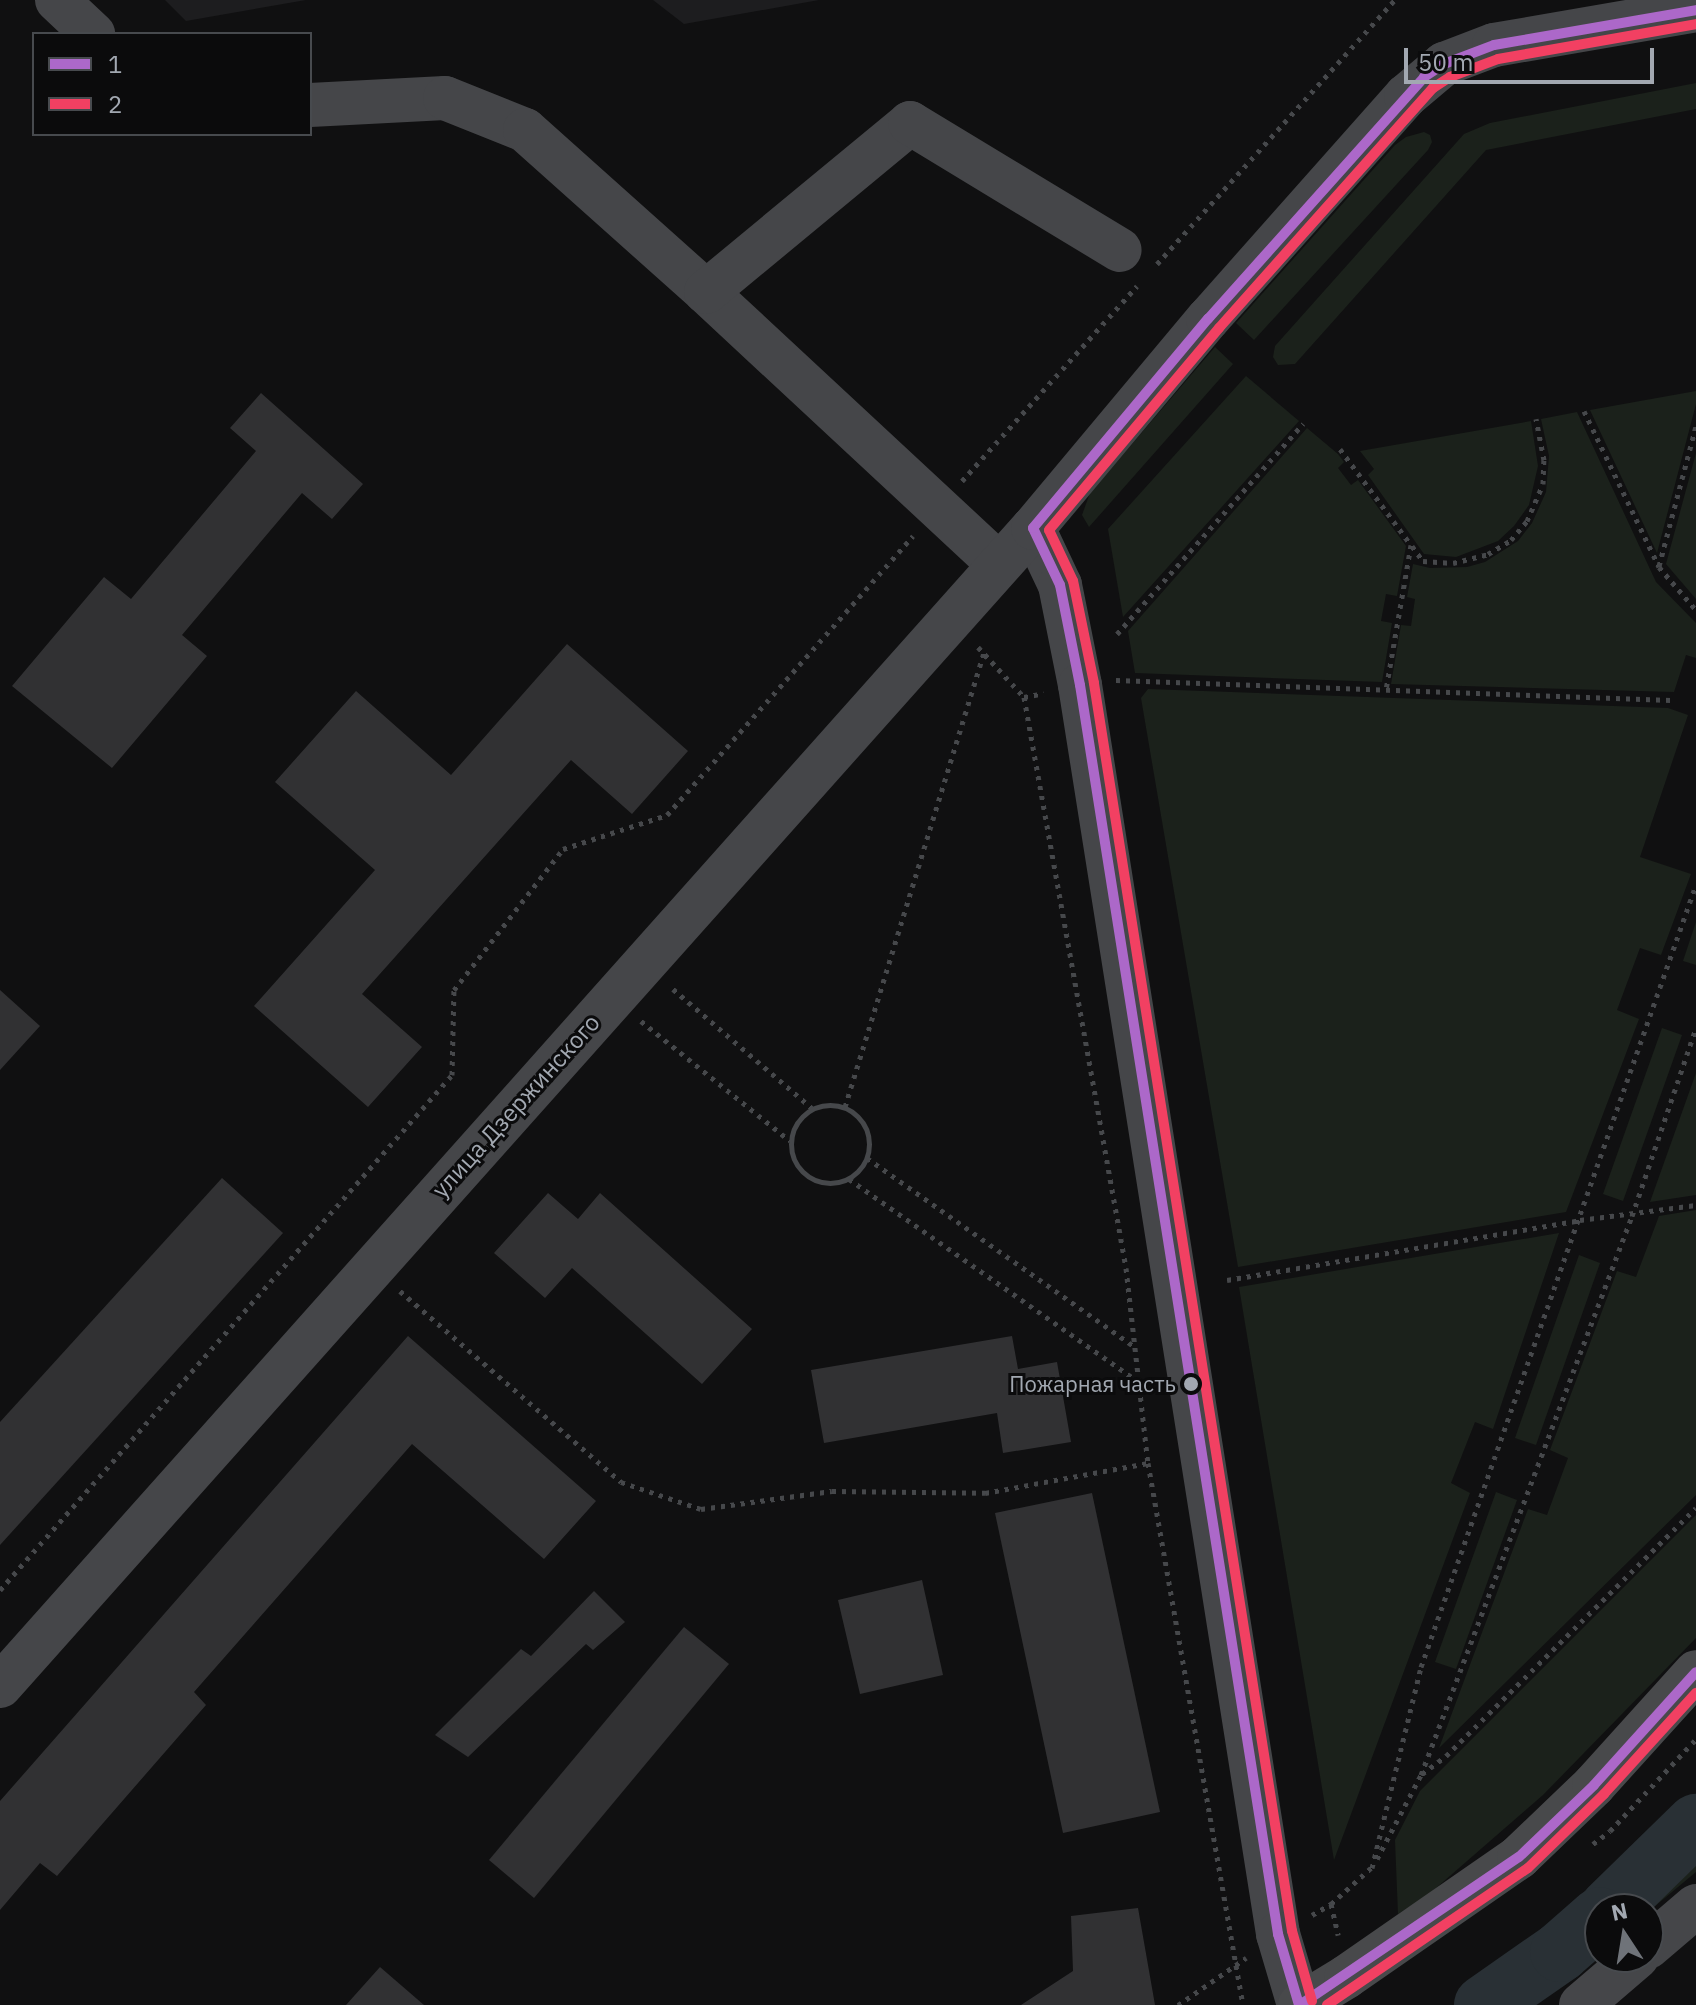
<!DOCTYPE html>
<html>
<head>
<meta charset="utf-8">
<style>
  body { margin:0 }
  #map { position:relative; width:1696px; height:2005px; overflow:hidden; background:#101011; font-family:"IBM Plex Sans",sans-serif }
  div>[style] { position:absolute }
  .built>* { inset:0; background:#1d1d1f }
  .green>* { inset:0; background:#1b211b }
  .river>* { height:60px; margin:-30px; padding:0 30px; transform-origin:30px; border-radius:30px; background:#293035 }
  .building>* { inset:0; background:#313133 }
  .path>* { height:5px; margin-top:-2.5px; transform-origin:0; background:repeating-linear-gradient(90deg,#46484b 0 4px,transparent 0 10px) }
  .path>.ring { margin:-2.5px; padding:0; box-sizing:content-box; background:none; border:5px solid #46484b; border-radius:50% }
  .minor>* { height:44px; margin:-22px; padding:0 22px; transform-origin:22px; border-radius:22px; background:#454649 }
  .major>* { height:44px; margin:-22px; padding:0 22px; transform-origin:22px; border-radius:22px; background:#48494b }
  .bus-1>* { height:10px; margin:-5px; padding:0 5px; transform-origin:5px; border-radius:5px; background:#ac68c9 }
  .bus-2>* { height:10px; margin:-5px; padding:0 5px; transform-origin:5px; border-radius:5px; background:#f24062 }
  .dots>* { width:22px; height:22px; translate:-50% -50%; box-sizing:border-box; border:4px solid #0b0b0c; border-radius:50% }
  span { translate:-50% -50%; white-space:nowrap; text-align:center; line-height:1.15; -webkit-text-stroke:6px #0b0b0c; paint-order:stroke }
  .bus-label { font-size:22px; color:#a2a8b1 }
  .right { translate:-100% -50%; text-align:right }
  .street-label { font-size:24px; color:#a2a8b1 }
  .legend { position:absolute; left:32px; top:32px; width:280px; height:104px; box-sizing:border-box; background:#0b0b0c; border:2px solid #474a4e; margin:0; padding:10px 14px; list-style:none; font-size:24px; color:#a2a8b1 }
  .legend li { display:flex; align-items:center; gap:16px; height:40px }
  .legend b { width:40px; border:2px solid #474a4e }
  .north { position:absolute; left:1584px; top:1893px; width:80px; height:80px; box-sizing:border-box; background:#0b0b0c; border:2px solid #474a4e; border-radius:50%; rotate:348deg; font-size:22px; font-weight:700; line-height:32px; text-align:center; color:#a2a8b1 }
  .north::after { content:''; display:block; margin:auto; width:28px; height:36px; background:#6f7379; clip-path:polygon(50% 0,100% 100%,50% 72%,0 100%) }
  .scale { position:absolute; left:1404px; top:48px; width:250px; height:36px; box-sizing:border-box; border:4px solid #a2a8b1; border-top:0; padding-left:10px; font-size:24px; line-height:28px; white-space:nowrap; color:#a2a8b1; -webkit-text-stroke:6px #0b0b0c; paint-order:stroke }
</style>
</head>
<body>
<div id="map">
  <div class="built">
    <div style="clip-path:polygon(165px 0,306px 0,186px 21px)"></div>
    <div style="clip-path:polygon(653px 0,819px 0,684px 24px)"></div>
  </div>
  <div class="green">
    <div style="clip-path:polygon(1696px 83px,1696px 109px,1486px 150px,1295px 364px,1278px 365px,1273px 357px,1275px 346px,1464px 134px,1490px 123px)"></div>
    <div style="clip-path:polygon(1424px 132px,1430px 135px,1432px 142px,1428px 150px,1254px 340px,1236px 323px,1395px 145px,1406px 137px)"></div>
    <div style="clip-path:polygon(1215px 347px,1233px 364px,1089px 527px,1082px 515px,1090px 493px)"></div>
    <div style="clip-path:polygon(1246px 376px,1299px 421px,1123px 617px,1108px 529px)"></div>
    <div style="clip-path:polygon(1696px 391px,1696px 404px,1657px 553px,1590px 410px)"></div>
    <div style="clip-path:polygon(1577px 412px,1656px 582px,1696px 623px,1696px 658px,1686px 655px,1674px 692px,1391px 684px,1401px 625px,1411px 626px,1415px 599px,1407px 597px,1413px 564px,1430px 568px,1467px 567px,1485px 562px,1518px 541px,1532px 523px,1546px 492px,1549px 456px,1541px 419px)"></div>
    <div style="clip-path:polygon(1531px 421px,1538px 466px,1529px 505px,1514px 526px,1498px 541px,1456px 557px,1424px 554px,1368px 475px,1374px 469px,1360px 451px)"></div>
    <div style="clip-path:polygon(1307px 428px,1338px 454px,1344px 462px,1338px 468px,1351px 485px,1358px 480px,1406px 546px,1397px 596px,1386px 594px,1381px 621px,1392px 623px,1382px 682px,1135px 673px,1128px 631px)"></div>
    <div style="clip-path:polygon(1696px 453px,1696px 599px,1666px 564px)"></div>
    <div style="clip-path:polygon(1148px 689px,1668px 708px,1688px 715px,1640px 857px,1691px 874px,1661px 955px,1640px 948px,1617px 1010px,1639px 1019px,1566px 1212px,1238px 1267px,1141px 698px)"></div>
    <div style="clip-path:polygon(1696px 922px,1696px 965px,1683px 961px)"></div>
    <div style="clip-path:polygon(1662px 1028px,1682px 1035px,1623px 1201px,1603px 1194px)"></div>
    <div style="clip-path:polygon(1696px 1073px,1696px 1195px,1650px 1202px)"></div>
    <div style="clip-path:polygon(1696px 1210px,1696px 1495px,1439px 1748px,1528px 1509px,1547px 1515px,1568px 1458px,1550px 1450px,1617px 1271px,1636px 1277px,1659px 1216px)"></div>
    <div style="clip-path:polygon(1559px 1233px,1493px 1429px,1475px 1422px,1451px 1483px,1470px 1493px,1334px 1860px,1239px 1287px)"></div>
    <div style="clip-path:polygon(1579px 1255px,1600px 1263px,1536px 1445px,1515px 1438px)"></div>
    <div style="clip-path:polygon(1496px 1492px,1517px 1500px,1456px 1669px,1435px 1662px)"></div>
    <div style="clip-path:polygon(1696px 1515px,1696px 1638px,1543px 1795px,1428px 1895px,1398px 1914px,1395px 1840px,1420px 1791px)"></div>
    <div style="clip-path:polygon(1696px 1841px,1696px 1872px,1648px 1912px,1630px 1909px)"></div>
  </div>
  <div class="river">
    <div style="left:1609px;top:1909px;width:122px;rotate:-44.3deg"></div>
    <div style="left:1484px;top:2005px;width:93px;rotate:-34.9deg"></div>
    <div style="left:1560px;top:1952px;width:53px;rotate:-41.2deg"></div>
  </div>
  <div class="building">
    <div style="clip-path:polygon(261px 393px,363px 484px,332px 519px,302px 493px,182px 635px,207px 656px,112px 768px,12px 686px,104px 577px,131px 599px,256px 451px,230px 428px)"></div>
    <div style="clip-path:polygon(567px 644px,688px 751px,632px 814px,571px 760px,362px 994px,422px 1047px,368px 1107px,254px 1006px,375px 870px,275px 782px,356px 691px,451px 775px)"></div>
    <div style="clip-path:polygon(0 990px,40px 1026px,0 1070px)"></div>
    <div style="clip-path:polygon(222px 1178px,283px 1233px,0 1545px,0 1422px)"></div>
    <div style="clip-path:polygon(548px 1193px,578px 1219px,600px 1193px,752px 1329px,702px 1384px,572px 1268px,545px 1298px,494px 1253px)"></div>
    <div style="clip-path:polygon(408px 1336px,596px 1501px,544px 1559px,412px 1444px,194px 1692px,206px 1705px,57px 1876px,40px 1863px,0 1910px,0 1801px)"></div>
    <div style="clip-path:polygon(1012px 1336px,1018px 1369px,1057px 1362px,1071px 1442px,1003px 1453px,997px 1413px,824px 1443px,811px 1370px)"></div>
    <div style="clip-path:polygon(1092px 1493px,1160px 1812px,1063px 1833px,995px 1513px)"></div>
    <div style="clip-path:polygon(922px 1580px,943px 1675px,860px 1694px,838px 1600px)"></div>
    <div style="clip-path:polygon(594px 1591px,625px 1622px,593px 1650px,586px 1644px,468px 1757px,435px 1735px,521px 1649px,531px 1656px)"></div>
    <div style="clip-path:polygon(684px 1627px,729px 1664px,534px 1898px,489px 1860px)"></div>
    <div style="clip-path:polygon(1138px 1908px,1155px 2005px,1021px 2005px,1073px 1971px,1071px 1916px)"></div>
    <div style="clip-path:polygon(380px 1967px,424px 2005px,346px 2005px)"></div>
  </div>
  <div class="path">
    <div style="left:1157px;top:264px;width:355px;rotate:-48deg"></div>
    <div style="left:1584px;top:411px;width:173px;rotate:64.3deg"></div>
    <div style="left:1659px;top:567px;width:57px;rotate:49.3deg"></div>
    <div style="left:1340px;top:449px;width:119px;rotate:53.5deg"></div>
    <div style="left:1411px;top:545px;width:146px;rotate:99.8deg"></div>
    <div style="left:962px;top:481px;width:262px;rotate:-48.1deg"></div>
    <div style="left:1412px;top:546px;width:19px;rotate:54deg"></div>
    <div style="left:1423px;top:561px;width:30px;rotate:4deg"></div>
    <div style="left:1453px;top:563px;width:36px;rotate:-14deg"></div>
    <div style="left:1488px;top:554px;width:27px;rotate:-31deg"></div>
    <div style="left:1511px;top:540px;width:25px;rotate:-50deg"></div>
    <div style="left:1527px;top:521px;width:40px;rotate:-66.6deg"></div>
    <div style="left:1543px;top:484px;width:24px;rotate:-88deg"></div>
    <div style="left:1544px;top:460px;width:42px;rotate:-101deg"></div>
    <div style="left:1659px;top:566px;width:145px;rotate:-75.2deg"></div>
    <div style="left:1117px;top:634px;width:281px;rotate:-48.5deg"></div>
    <div style="left:978px;top:647px;width:68px;rotate:47.4deg"></div>
    <div style="left:1024px;top:697px;width:580px;rotate:79.87deg"></div>
    <div style="left:1126px;top:1268px;width:196px;rotate:83.6deg"></div>
    <div style="left:1148px;top:1463px;width:550px;rotate:80.06deg"></div>
    <div style="left:1116px;top:680px;width:555px;rotate:2.06deg"></div>
    <div style="left:1024px;top:697px;width:20px;rotate:-11deg"></div>
    <div style="left:673px;top:989px;width:183px;rotate:40.6deg"></div>
    <div style="left:641px;top:1021px;width:191px;rotate:38.8deg"></div>
    <div class="ring" style="left:791px;top:1105px;width:73px;height:73px"></div>
    <div style="left:845px;top:1107px;width:475px;rotate:-73deg"></div>
    <div style="left:867px;top:1158px;width:327px;rotate:35.2deg"></div>
    <div style="left:849px;top:1179px;width:353px;rotate:35deg"></div>
    <div style="left:1227px;top:1280px;width:358px;rotate:-9.6deg"></div>
    <div style="left:1580px;top:1220px;width:117px;rotate:-7.4deg"></div>
    <div style="left:400px;top:1291px;width:292px;rotate:40.8deg"></div>
    <div style="left:621px;top:1482px;width:84px;rotate:18.6deg"></div>
    <div style="left:701px;top:1509px;width:132px;rotate:-7.8deg"></div>
    <div style="left:832px;top:1491px;width:153px;rotate:0.7deg"></div>
    <div style="left:985px;top:1493px;width:166px;rotate:-10.4deg"></div>
    <div style="left:0;top:1590px;width:685px;rotate:-48.73deg"></div>
    <div style="left:452px;top:1075px;width:85px;rotate:-88.7deg"></div>
    <div style="left:454px;top:990px;width:178px;rotate:-52.3deg"></div>
    <div style="left:563px;top:849px;width:109px;rotate:-18.1deg"></div>
    <div style="left:667px;top:815px;width:372px;rotate:-48.6deg"></div>
    <div style="left:1422px;top:1774px;width:30px;rotate:-37deg"></div>
    <div style="left:1446px;top:1756px;width:352px;rotate:-44.8deg"></div>
    <div style="left:1593px;top:1844px;width:21px;rotate:-37deg"></div>
    <div style="left:1610px;top:1831px;width:126px;rotate:-46.9deg"></div>
    <div style="left:1377px;top:1859px;width:95px;rotate:-62.4deg"></div>
    <div style="left:1421px;top:1775px;width:597px;rotate:-69.32deg"></div>
    <div style="left:1632px;top:1216px;width:199px;rotate:-71.2deg"></div>
    <div style="left:1372px;top:1868px;width:207px;rotate:-76.3deg"></div>
    <div style="left:1421px;top:1667px;width:829px;rotate:-70.63deg"></div>
    <div style="left:1331px;top:1904px;width:55px;rotate:-42.1deg"></div>
    <div style="left:1312px;top:1915px;width:22px;rotate:-30deg"></div>
    <div style="left:1331px;top:1904px;width:32px;rotate:77deg"></div>
    <div style="left:1178px;top:2005px;width:83px;rotate:-34.7deg"></div>
  </div>
  <div class="minor">
    <div style="left:57px;top:0;width:50px;rotate:43.4deg"></div>
    <div style="left:310px;top:105px;width:135px;rotate:-3deg"></div>
    <div style="left:445px;top:98px;width:86px;rotate:21.8deg"></div>
    <div style="left:525px;top:130px;width:243px;rotate:41.8deg"></div>
    <div style="left:706px;top:292px;width:400px;rotate:42.9deg"></div>
    <div style="left:706px;top:292px;width:265px;rotate:-39.6deg"></div>
    <div style="left:910px;top:123px;width:245px;rotate:31.2deg"></div>
    <div style="left:1033px;top:528px;width:63px;rotate:64.7deg"></div>
    <div style="left:1060px;top:585px;width:102px;rotate:78.7deg"></div>
    <div style="left:1080px;top:685px;width:1265px;rotate:80.99deg"></div>
    <div style="left:1278px;top:1934px;width:74px;rotate:73.5deg"></div>
    <div style="left:0;top:1686px;width:1552px;rotate:-48.27deg"></div>
    <div style="left:1033px;top:528px;width:273px;rotate:-50.1deg"></div>
    <div style="left:1208px;top:319px;width:298px;rotate:-48.4deg"></div>
    <div style="left:1406px;top:96px;width:50px;rotate:-40.1deg"></div>
    <div style="left:1444px;top:64px;width:53px;rotate:-20.8deg"></div>
    <div style="left:1494px;top:45px;width:205px;rotate:-9.8deg"></div>
    <div style="left:1648px;top:1947px;width:63px;rotate:-40.5deg"></div>
    <div style="left:1581px;top:2005px;width:74px;rotate:-40.6deg"></div>
  </div>
  <div class="major">
    <div style="left:1300px;top:2005px;width:54px;rotate:-31.3deg"></div>
    <div style="left:1346px;top:1977px;width:211px;rotate:-34.7deg"></div>
    <div style="left:1519px;top:1857px;width:104px;rotate:-43.8deg"></div>
    <div style="left:1594px;top:1785px;width:152px;rotate:-47.9deg"></div>
  </div>
  <div class="bus-1">
    <div style="left:1033px;top:528px;width:63px;rotate:64.7deg"></div>
    <div style="left:1060px;top:585px;width:102px;rotate:78.7deg"></div>
    <div style="left:1080px;top:685px;width:1265px;rotate:80.99deg"></div>
    <div style="left:1278px;top:1934px;width:74px;rotate:73.5deg"></div>
    <div style="left:1033px;top:528px;width:273px;rotate:-50.1deg"></div>
    <div style="left:1208px;top:319px;width:324px;rotate:-48.2deg"></div>
    <div style="left:1424px;top:77px;width:24px;rotate:-33deg"></div>
    <div style="left:1444px;top:64px;width:53px;rotate:-20.8deg"></div>
    <div style="left:1494px;top:45px;width:205px;rotate:-9.8deg"></div>
    <div style="left:1300px;top:2005px;width:264px;rotate:-34.1deg"></div>
    <div style="left:1519px;top:1857px;width:104px;rotate:-43.8deg"></div>
    <div style="left:1594px;top:1785px;width:152px;rotate:-47.9deg"></div>
  </div>
  <div class="bus-2">
    <div style="left:1312px;top:2001px;width:73px;rotate:-105.9deg"></div>
    <div style="left:1292px;top:1931px;width:1264px;rotate:-99.02deg"></div>
    <div style="left:1094px;top:683px;width:104px;rotate:-101.6deg"></div>
    <div style="left:1073px;top:581px;width:56px;rotate:-115.2deg"></div>
    <div style="left:1049px;top:530px;width:264px;rotate:-49.9deg"></div>
    <div style="left:1219px;top:328px;width:322px;rotate:-48.3deg"></div>
    <div style="left:1433px;top:88px;width:20px;rotate:-33deg"></div>
    <div style="left:1450px;top:77px;width:51px;rotate:-20.6deg"></div>
    <div style="left:1498px;top:59px;width:201px;rotate:-10deg"></div>
    <div style="left:1327px;top:2005px;width:243px;rotate:-34.3deg"></div>
    <div style="left:1528px;top:1868px;width:106px;rotate:-44.2deg"></div>
    <div style="left:1604px;top:1794px;width:137px;rotate:-47.7deg"></div>
  </div>
  <div class="dots">
    <div style="left:1191px;top:1384px;background:#a2a8b1"></div>
  </div>
  <div class="bus-label">
    <span class="right" style="left:1176px;top:1384px">Пожарная часть</span>
  </div>
  <div class="street-label">
    <span style="left:516px;top:1106px;rotate:-48deg">улица Дзержинского</span>
  </div>
  <ul class="legend">
  <li><b style="height:10px;background:#ac68c9"></b>1</li>
  <li><b style="height:10px;background:#f24062"></b>2</li>
  </ul>
  <div class="north">N</div>
  <div class="scale">50 m</div>
</div>
</body>
</html>
